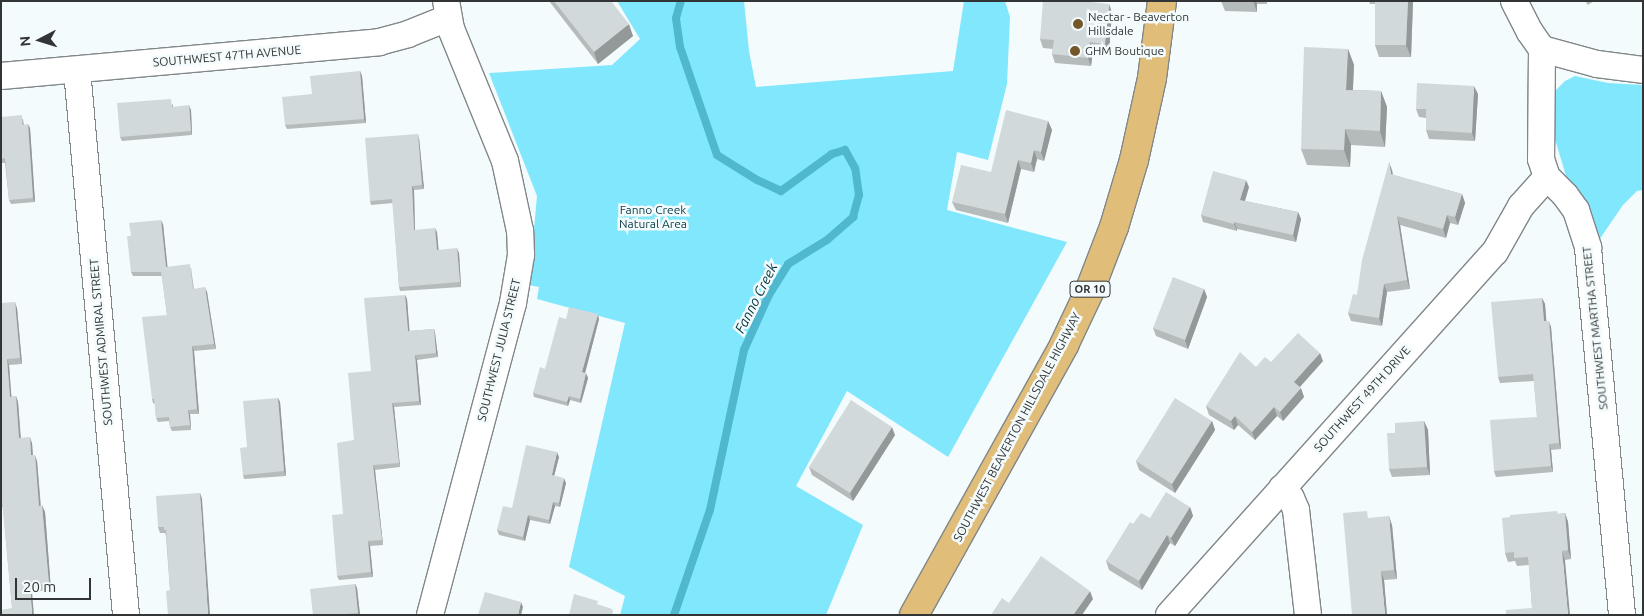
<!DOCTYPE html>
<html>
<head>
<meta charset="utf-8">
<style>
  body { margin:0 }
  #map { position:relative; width:1644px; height:616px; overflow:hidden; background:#f4fbfc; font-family:Ubuntu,sans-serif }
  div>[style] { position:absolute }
  .green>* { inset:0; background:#81e7fd }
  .stream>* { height:8px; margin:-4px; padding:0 4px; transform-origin:4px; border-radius:4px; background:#50b8ce }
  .roads { filter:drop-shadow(1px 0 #818789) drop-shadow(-1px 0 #818789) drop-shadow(0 1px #818789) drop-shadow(0 -1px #818789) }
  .minor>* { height:26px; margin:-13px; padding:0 13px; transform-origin:13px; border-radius:13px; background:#fff }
  .major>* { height:28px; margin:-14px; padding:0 14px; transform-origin:14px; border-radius:14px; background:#e1bd7a }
  .wall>* { inset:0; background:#b5bbbb }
  .shaded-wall>* { inset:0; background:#939899 }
  .building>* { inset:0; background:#d2d9da }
  .dots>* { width:14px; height:14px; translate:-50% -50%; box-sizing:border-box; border:2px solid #f4fbfc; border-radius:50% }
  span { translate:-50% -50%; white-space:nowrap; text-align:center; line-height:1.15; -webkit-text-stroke:5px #f4fbfc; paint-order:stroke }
  .shield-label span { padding:1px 4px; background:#f4fbfc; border:1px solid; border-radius:4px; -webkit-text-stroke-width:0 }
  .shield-label { font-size:11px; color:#323435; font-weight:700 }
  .poi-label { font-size:12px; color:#323435 }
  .left { translate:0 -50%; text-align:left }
  .street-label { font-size:12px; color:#323435 }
  .park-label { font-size:12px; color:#10404a }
  .water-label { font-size:14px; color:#00323b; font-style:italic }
  .frame { position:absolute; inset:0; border:2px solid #323435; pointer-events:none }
  .north { position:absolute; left:15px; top:15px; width:50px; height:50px; -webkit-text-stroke:4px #f4fbfc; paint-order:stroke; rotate:265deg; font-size:14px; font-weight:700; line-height:20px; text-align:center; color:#323435 }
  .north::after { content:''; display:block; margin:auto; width:18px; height:22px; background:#323435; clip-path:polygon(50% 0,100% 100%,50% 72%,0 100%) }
  .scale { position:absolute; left:15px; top:578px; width:76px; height:22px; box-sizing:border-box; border:2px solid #323435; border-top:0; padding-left:6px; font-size:15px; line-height:18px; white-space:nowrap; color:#323435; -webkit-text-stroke:4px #f4fbfc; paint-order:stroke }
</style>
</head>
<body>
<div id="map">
  <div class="green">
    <div style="clip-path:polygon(617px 1px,744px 1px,749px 51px,756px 87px,953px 71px,964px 1px,1005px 1px,1010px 17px,1007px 84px,988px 160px,957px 152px,947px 210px,1067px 242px,948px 457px,847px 391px,796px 486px,863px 525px,826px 615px,620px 615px,625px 596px,569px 567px,625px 323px,537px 299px,539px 287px,529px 285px,537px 196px,489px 73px,612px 65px,640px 39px)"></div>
    <div style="clip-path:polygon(1575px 76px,1608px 83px,1643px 85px,1643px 190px,1637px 191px,1623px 205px,1599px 240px,1580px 210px,1567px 179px,1554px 136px,1552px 100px,1555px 91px,1565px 81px)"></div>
  </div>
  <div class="stream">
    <div style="left:674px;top:615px;width:111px;rotate:-71.1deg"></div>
    <div style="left:710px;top:510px;width:164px;rotate:-78deg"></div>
    <div style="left:744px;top:350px;width:60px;rotate:-65.6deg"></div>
    <div style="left:769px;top:295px;width:36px;rotate:-58deg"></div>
    <div style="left:788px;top:264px;width:46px;rotate:-31.6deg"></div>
    <div style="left:827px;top:240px;width:35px;rotate:-41deg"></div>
    <div style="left:853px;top:217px;width:23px;rotate:-75deg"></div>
    <div style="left:859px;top:195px;width:27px;rotate:-98deg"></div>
    <div style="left:855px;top:168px;width:21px;rotate:-119deg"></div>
    <div style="left:845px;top:150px;width:14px;rotate:163deg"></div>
    <div style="left:832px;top:154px;width:63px;rotate:144deg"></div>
    <div style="left:781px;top:191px;width:26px;rotate:-155deg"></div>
    <div style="left:757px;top:180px;width:47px;rotate:-148deg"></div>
    <div style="left:717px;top:155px;width:114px;rotate:-108.9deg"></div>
    <div style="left:680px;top:47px;width:29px;rotate:-98deg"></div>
    <div style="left:676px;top:18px;width:18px;rotate:-74deg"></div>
  </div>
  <div class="roads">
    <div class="minor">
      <div style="left:1514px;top:1px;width:35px;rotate:63deg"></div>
      <div style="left:1530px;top:32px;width:21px;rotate:55deg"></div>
      <div style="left:1542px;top:49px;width:110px;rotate:90.5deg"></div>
      <div style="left:1541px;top:159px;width:19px;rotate:72deg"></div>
      <div style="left:1547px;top:177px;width:25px;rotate:45deg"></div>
      <div style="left:1565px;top:195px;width:19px;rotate:54deg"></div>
      <div style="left:1576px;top:210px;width:40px;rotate:72deg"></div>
      <div style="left:1588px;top:248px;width:369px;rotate:84.7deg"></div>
      <div style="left:1542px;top:49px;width:57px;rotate:15.3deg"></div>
      <div style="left:1597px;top:64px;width:46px;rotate:7.4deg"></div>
      <div style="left:77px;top:70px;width:547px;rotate:84.86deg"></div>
      <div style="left:1px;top:76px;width:380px;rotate:-5.1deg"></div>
      <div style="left:379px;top:42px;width:30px;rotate:-15deg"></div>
      <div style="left:408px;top:34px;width:43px;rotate:-21.8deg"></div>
      <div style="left:1282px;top:488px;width:13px;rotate:48deg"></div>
      <div style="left:1291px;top:498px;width:13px;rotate:67deg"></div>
      <div style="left:1296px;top:510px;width:106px;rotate:83.5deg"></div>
      <div style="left:430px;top:615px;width:323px;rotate:-75.1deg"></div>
      <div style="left:513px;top:303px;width:49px;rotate:-80.5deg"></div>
      <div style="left:521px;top:255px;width:24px;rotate:-92deg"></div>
      <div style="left:520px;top:231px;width:72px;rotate:-102.1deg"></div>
      <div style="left:505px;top:161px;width:143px;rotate:-112.2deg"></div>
      <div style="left:451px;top:29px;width:28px;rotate:-100deg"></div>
      <div style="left:1169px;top:615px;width:488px;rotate:-48.1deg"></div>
      <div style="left:1495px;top:252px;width:53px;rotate:-60.5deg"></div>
      <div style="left:1521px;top:206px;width:39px;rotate:-48deg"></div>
    </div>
    <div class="major">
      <div style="left:914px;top:615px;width:309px;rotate:-60.9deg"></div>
      <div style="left:1064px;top:345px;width:59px;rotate:-64.7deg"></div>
      <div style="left:1089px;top:292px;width:70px;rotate:-69deg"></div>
      <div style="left:1114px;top:227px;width:70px;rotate:-73.4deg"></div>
      <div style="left:1134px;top:160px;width:84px;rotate:-77.6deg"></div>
      <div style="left:1152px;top:78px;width:78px;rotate:-82.6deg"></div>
    </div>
  </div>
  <div class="wall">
    <div style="clip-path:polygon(549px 1px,611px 1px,633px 36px,598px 64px)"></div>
    <div style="clip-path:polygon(1221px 1px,1267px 1px,1267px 4px,1257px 4px,1257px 12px,1225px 11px)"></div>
    <div style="clip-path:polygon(1369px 1px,1413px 1px,1411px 57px,1379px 57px,1375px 45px,1375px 4px,1370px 4px)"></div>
    <div style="clip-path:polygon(1585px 1px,1594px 1px,1588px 5px)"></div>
    <div style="clip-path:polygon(1112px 12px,1109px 52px,1093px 51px,1091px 66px,1055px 63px,1052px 54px,1053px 49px,1043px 48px,1040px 39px)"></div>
    <div style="clip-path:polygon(1348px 49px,1354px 65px,1353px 90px,1381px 91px,1387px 107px,1385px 147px,1351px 145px,1350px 167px,1307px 165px,1301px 149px)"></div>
    <div style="clip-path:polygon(360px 71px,362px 76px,366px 123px,287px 129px,285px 125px,312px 94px)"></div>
    <div style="clip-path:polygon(1478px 94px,1475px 141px,1429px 139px,1426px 130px,1426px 118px,1419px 117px,1416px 109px)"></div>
    <div style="clip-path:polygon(173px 104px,173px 107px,191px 110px,192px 135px,122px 141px,120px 137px)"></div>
    <div style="clip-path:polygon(1px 117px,23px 119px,24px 125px,30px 128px,35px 202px,11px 204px,9px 200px,5px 163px,1px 163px)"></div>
    <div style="clip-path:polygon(1048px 121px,1052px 130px,1044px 161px,1037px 159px,1034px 172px,1021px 169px,1008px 223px,956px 210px,952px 202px,991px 172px)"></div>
    <div style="clip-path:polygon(419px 138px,424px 189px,414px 190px,415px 230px,437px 232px,438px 250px,459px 253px,461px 287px,400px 291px,399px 287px,393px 203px,371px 205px,370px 201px)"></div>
    <div style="clip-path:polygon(1392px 170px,1393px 175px,1462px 194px,1465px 203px,1458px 225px,1450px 223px,1446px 238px,1400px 225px,1410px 289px,1387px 292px,1382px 326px,1351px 321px,1348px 313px,1357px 295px)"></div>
    <div style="clip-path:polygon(1249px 187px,1245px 201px,1298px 212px,1301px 219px,1296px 242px,1237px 229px,1237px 231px,1203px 222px,1201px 215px)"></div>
    <div style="clip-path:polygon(163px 224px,167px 267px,191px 268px,194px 289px,207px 292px,216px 349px,194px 351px,199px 414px,190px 414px,191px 430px,172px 431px,170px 427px,169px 421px,158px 422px,156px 418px,155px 404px,153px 403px,152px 399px,167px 315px,162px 276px,133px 276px,131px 272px,131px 236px)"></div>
    <div style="clip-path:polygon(1204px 289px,1207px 297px,1188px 349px,1156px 336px,1153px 328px)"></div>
    <div style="clip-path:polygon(405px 295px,407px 299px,409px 331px,434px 329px,435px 333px,438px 357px,417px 360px,421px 405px,394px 407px,400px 467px,375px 470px,383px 545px,370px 546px,373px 577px,339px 580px,337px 576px,343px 514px,354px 440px,371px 371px)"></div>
    <div style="clip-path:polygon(1542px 298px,1545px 304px,1546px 321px,1551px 327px,1561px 449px,1551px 450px,1553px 472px,1496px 477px,1494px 471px,1537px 417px,1534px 381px,1500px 383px,1498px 377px)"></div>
    <div style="clip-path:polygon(1px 303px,17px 308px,22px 364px,9px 365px,11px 397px,16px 396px,18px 402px,21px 438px,32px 443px,33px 455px,37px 461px,41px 506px,45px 512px,51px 590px,32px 592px,12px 608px,3px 507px,1px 507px)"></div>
    <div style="clip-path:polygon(566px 319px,599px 319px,585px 373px,588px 378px,581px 403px,570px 400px,568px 406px,534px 397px,533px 393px,545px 369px)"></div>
    <div style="clip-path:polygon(1323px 361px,1300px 387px,1304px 397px,1283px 421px,1277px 416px,1255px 440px,1238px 425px,1234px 430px,1209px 415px,1206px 406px,1256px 367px,1271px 362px)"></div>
    <div style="clip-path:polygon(278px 398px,280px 402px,286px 476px,244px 479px,243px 475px,247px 447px)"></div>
    <div style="clip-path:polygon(1212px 421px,1215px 430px,1175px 493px,1139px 470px,1136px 461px)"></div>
    <div style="clip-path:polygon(1424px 421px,1428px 430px,1430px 475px,1392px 477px,1389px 469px,1395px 433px)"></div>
    <div style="clip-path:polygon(895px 435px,853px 501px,812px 475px,809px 467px)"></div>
    <div style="clip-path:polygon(559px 457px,554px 476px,566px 483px,560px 507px,555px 506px,550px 524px,530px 520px,525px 541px,499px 535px,497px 530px,512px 508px)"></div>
    <div style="clip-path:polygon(200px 493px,202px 499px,170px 590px,166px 536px,165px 533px,160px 533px,158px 527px)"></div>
    <div style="clip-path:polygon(1190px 507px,1193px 516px,1175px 546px,1170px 543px,1142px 590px,1109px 570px,1106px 561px,1133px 524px,1150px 518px)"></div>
    <div style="clip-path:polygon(1565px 513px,1568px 522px,1571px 559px,1565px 560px,1532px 608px,1529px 565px,1517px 566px,1515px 561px,1508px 562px,1505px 553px,1558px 514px)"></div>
    <div style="clip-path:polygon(1370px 518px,1392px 525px,1397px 579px,1384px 580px,1387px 615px)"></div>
    <div style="clip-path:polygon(355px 584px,357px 588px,360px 615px,313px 615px)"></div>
  </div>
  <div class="shaded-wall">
    <div style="clip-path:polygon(1253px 1px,1256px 1px,1257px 4px,1257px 12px)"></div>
    <div style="clip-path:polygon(1408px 1px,1413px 1px,1411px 57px,1406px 45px)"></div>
    <div style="clip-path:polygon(1109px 4px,1112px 12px,1109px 52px,1105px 44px)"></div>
    <div style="clip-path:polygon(629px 24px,633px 36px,598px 64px,594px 52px)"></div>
    <div style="clip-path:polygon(1090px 42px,1093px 51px,1091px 66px,1088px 58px)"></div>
    <div style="clip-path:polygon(1348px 49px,1354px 65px,1352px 106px,1346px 90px)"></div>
    <div style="clip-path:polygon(360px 71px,362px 76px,366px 123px,364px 119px)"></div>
    <div style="clip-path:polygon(1474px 86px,1478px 94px,1475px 141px,1472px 133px)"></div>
    <div style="clip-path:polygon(1381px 91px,1387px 107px,1385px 147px,1380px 131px)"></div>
    <div style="clip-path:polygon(189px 105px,191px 110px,192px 135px,191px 131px)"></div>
    <div style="clip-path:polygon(1048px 121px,1052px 130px,1044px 161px,1041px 152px)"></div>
    <div style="clip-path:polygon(28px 124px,30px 128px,35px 202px,33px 198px)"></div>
    <div style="clip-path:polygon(1345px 129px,1351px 145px,1350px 167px,1344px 150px)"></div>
    <div style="clip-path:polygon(418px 134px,419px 138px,424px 189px,422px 185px)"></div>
    <div style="clip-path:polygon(1034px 150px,1037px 159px,1034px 172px,1031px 163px)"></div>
    <div style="clip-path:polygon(1018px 160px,1021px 169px,1008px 223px,1005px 214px)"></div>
    <div style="clip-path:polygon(1389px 162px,1392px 170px,1394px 183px,1391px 174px)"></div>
    <div style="clip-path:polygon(1246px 180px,1249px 187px,1243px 207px,1240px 200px)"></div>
    <div style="clip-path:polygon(412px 186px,414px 190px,415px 234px,414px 230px)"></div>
    <div style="clip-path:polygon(1462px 194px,1465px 203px,1458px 225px,1455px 217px)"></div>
    <div style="clip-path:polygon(1298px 212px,1301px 219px,1296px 242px,1293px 235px)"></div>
    <div style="clip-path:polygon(1447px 215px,1450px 223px,1446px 238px,1443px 229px)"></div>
    <div style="clip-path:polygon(1397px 216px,1400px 225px,1410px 289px,1407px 280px)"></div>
    <div style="clip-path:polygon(161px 220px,163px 224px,168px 271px,166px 267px)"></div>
    <div style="clip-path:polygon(1234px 222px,1237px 229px,1237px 231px,1234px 224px)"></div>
    <div style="clip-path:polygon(435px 228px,437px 232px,439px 254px,437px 250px)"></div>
    <div style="clip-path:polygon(457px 248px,459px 253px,461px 287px,460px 282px)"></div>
    <div style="clip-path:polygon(1384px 284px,1387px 292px,1382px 326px,1379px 318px)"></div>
    <div style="clip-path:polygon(205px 287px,207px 292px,216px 349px,214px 344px)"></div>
    <div style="clip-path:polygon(1204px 289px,1207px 297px,1188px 349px,1185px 340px)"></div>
    <div style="clip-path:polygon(405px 295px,407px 299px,410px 336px,408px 331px)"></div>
    <div style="clip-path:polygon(1542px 298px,1545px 304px,1547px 328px,1544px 321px)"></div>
    <div style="clip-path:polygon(15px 302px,17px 308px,22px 364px,20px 358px)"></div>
    <div style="clip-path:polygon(598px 314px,599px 319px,584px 377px,582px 372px)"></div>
    <div style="clip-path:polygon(1549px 321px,1551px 327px,1561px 449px,1559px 443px)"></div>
    <div style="clip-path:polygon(434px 329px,435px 333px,438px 357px,436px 353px)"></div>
    <div style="clip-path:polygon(192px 346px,194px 351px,199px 414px,197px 409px)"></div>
    <div style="clip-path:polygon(1320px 353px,1323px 361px,1297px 390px,1294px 382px)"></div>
    <div style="clip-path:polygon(415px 355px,417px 360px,421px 405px,419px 401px)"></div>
    <div style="clip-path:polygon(7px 359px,9px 365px,12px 403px,10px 397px)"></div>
    <div style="clip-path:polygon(586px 373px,588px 378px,581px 403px,580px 399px)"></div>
    <div style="clip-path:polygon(1301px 388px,1304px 397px,1283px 421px,1280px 412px)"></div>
    <div style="clip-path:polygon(16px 396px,18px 402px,21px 444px,19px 438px)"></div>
    <div style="clip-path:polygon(569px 396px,570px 400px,568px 406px,567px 402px)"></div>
    <div style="clip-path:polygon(278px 398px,280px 402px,286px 476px,284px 471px)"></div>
    <div style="clip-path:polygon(392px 403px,394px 407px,400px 467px,399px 463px)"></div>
    <div style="clip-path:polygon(1274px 407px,1277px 416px,1255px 440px,1252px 432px)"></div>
    <div style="clip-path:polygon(188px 410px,190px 414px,191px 430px,190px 425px)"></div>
    <div style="clip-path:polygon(1235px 416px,1238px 425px,1234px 430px,1231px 421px)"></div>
    <div style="clip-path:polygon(1212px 421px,1215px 430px,1175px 493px,1172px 484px)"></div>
    <div style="clip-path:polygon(1424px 421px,1428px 430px,1430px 475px,1427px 467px)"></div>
    <div style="clip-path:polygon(892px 427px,895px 435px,853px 501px,850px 493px)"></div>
    <div style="clip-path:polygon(30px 437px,32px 443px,33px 461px,31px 455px)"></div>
    <div style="clip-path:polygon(1549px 444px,1551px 450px,1553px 472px,1551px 466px)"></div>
    <div style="clip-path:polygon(557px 452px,559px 457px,553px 480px,552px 475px)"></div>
    <div style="clip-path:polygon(35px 455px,37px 461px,41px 512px,39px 506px)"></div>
    <div style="clip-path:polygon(373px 465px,375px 470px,383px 545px,382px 540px)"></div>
    <div style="clip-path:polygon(564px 478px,566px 483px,560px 507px,559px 503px)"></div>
    <div style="clip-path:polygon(200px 493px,202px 499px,210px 615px,208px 615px)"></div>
    <div style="clip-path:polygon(553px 502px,555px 506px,550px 524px,549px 520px)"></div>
    <div style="clip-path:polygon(42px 505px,45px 512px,51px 590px,49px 584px)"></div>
    <div style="clip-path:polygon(1190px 507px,1193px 516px,1175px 546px,1171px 538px)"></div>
    <div style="clip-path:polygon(1565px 513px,1568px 522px,1571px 559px,1568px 550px)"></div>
    <div style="clip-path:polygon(528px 515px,530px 520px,525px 541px,523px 537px)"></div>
    <div style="clip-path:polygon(1389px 516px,1392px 525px,1397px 579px,1394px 570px)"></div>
    <div style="clip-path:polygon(1167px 535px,1170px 543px,1142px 590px,1139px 581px)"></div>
    <div style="clip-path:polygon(368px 541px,370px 546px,373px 577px,371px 572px)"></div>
    <div style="clip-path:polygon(1562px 551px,1565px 560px,1570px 615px,1568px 615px)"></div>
    <div style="clip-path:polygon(1381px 571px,1384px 580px,1387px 615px,1385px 615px)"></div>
    <div style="clip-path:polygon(355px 584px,357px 588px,360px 615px,358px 613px)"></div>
    <div style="clip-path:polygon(30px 585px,32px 592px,34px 615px,32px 615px)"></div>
    <div style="clip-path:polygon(1090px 591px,1093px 599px,1082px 615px,1073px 615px)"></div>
    <div style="clip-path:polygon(521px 602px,523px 607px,521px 615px,518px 615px)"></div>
  </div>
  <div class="building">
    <div style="clip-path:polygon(554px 1px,611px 1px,629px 24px,594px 52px)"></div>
    <div style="clip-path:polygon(1043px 1px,1082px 1px,1109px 4px,1105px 44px,1090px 42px,1088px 58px,1052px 54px,1054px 40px,1040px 39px)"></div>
    <div style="clip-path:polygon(1375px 1px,1408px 1px,1406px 45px,1375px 45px)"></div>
    <div style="clip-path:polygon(1304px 47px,1348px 49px,1346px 90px,1381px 91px,1380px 131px,1345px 129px,1344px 150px,1301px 149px)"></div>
    <div style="clip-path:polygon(360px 71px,364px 119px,285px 125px,282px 97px,312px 94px,310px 76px)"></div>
    <div style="clip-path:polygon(1417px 83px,1474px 86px,1472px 133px,1426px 130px,1426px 109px,1416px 109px)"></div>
    <div style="clip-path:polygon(171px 99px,172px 107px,189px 105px,191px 131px,120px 137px,117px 103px)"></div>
    <div style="clip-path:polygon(1006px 110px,1048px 121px,1041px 152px,1034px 150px,1031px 163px,1018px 160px,1005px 214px,952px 202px,961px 165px,991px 172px)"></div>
    <div style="clip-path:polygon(22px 115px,22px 125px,28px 124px,33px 198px,9px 200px,5px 158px,1px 159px,1px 117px)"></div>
    <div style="clip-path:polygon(418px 134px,422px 185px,412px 186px,414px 230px,435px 228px,437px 250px,457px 248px,460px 282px,399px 287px,392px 199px,370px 201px,365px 138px)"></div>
    <div style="clip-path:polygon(1389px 162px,1391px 174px,1462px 194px,1455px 217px,1447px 215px,1443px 229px,1397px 216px,1407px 280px,1384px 284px,1379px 318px,1348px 313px,1353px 294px,1357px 295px,1362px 260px)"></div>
    <div style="clip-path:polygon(1213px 171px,1246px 180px,1240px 200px,1298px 212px,1293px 235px,1234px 222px,1234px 224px,1201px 215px)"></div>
    <div style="clip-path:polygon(161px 220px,166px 267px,190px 264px,193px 289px,205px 287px,214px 344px,192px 346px,197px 409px,188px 410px,190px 425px,170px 427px,169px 417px,156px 418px,154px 399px,152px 399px,142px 317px,167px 315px,161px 272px,131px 272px,127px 236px,131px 236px,129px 223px)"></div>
    <div style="clip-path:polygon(1173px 277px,1204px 289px,1185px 340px,1153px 328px)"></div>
    <div style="clip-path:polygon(405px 295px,408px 331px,434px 329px,436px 353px,415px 355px,419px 401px,392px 403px,399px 463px,373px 465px,382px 540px,368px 541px,371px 572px,337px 576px,332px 515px,343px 514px,337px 443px,354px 440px,348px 373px,371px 371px,364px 298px)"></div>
    <div style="clip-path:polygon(1542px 298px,1544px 321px,1549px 321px,1559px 443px,1549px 444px,1551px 466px,1494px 471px,1490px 420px,1537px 417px,1533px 374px,1498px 377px,1491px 302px)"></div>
    <div style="clip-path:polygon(15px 302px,20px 358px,7px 359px,10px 397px,16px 396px,19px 438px,30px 437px,31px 455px,35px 455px,39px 506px,42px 505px,49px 584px,30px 585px,32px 615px,1px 615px,1px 610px,12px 608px,2px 501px,1px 501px,1px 303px)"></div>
    <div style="clip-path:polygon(569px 307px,598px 314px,582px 372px,586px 373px,580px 399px,569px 396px,567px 402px,533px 393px,540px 367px,545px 369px,559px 317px,566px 319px)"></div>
    <div style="clip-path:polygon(1298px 333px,1320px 353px,1294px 382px,1301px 388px,1280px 412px,1274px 407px,1252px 432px,1235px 416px,1231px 421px,1206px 406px,1240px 352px,1256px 367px,1265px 357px,1271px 362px)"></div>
    <div style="clip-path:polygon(278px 398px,284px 471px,243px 475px,240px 448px,247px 447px,243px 401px)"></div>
    <div style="clip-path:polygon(1175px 398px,1212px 421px,1172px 484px,1136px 461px)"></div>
    <div style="clip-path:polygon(851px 400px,892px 427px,850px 493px,809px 467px)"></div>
    <div style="clip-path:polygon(1424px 421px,1427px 467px,1389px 469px,1387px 433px,1395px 433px,1395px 423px)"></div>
    <div style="clip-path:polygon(526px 445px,557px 452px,552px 475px,564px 478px,559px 503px,553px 502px,549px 520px,528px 515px,523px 537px,497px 530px,503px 506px,512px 508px)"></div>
    <div style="clip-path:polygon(1166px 492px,1190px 507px,1171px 538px,1167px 535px,1139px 581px,1106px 561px,1130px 522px,1133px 524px,1141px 513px,1150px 518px)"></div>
    <div style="clip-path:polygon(200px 493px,208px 615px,168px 615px,166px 591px,170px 590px,166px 530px,164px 530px,164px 527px,158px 527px,156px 496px)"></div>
    <div style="clip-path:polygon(1367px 511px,1368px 518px,1389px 516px,1394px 570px,1381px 571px,1385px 615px,1352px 615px,1343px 513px)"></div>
    <div style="clip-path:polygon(1557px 511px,1558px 514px,1565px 513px,1568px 550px,1562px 551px,1568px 615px,1506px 615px,1506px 610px,1532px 608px,1528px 557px,1514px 558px,1514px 552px,1505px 553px,1502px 518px,1510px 517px,1510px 515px)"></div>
    <div style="clip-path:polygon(1041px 556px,1090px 591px,1073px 615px,991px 615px,1002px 598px,1009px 603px)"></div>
    <div style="clip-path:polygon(355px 584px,358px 613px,345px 614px,346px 615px,313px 615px,310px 589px)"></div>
    <div style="clip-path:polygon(485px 592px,521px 602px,518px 615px,478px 615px)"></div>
    <div style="clip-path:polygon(574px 594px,598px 601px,597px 604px,612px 609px,613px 612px,612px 615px,569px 615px)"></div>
  </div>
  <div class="dots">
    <div style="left:1078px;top:24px;background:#73572a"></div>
    <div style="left:1075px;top:51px;background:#73572a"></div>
  </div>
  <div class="shield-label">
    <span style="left:1090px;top:289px">OR 10</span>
  </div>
  <div class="poi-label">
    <span class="left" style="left:1088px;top:24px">Nectar - Beaverton<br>Hillsdale</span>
    <span class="left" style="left:1085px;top:51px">GHM Boutique</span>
  </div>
  <div class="street-label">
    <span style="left:227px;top:56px;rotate:-5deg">SOUTHWEST 47TH AVENUE</span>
    <span style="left:1595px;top:328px;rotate:-96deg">SOUTHWEST MARTHA STREET</span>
    <span style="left:101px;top:342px;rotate:-95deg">SOUTHWEST ADMIRAL STREET</span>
    <span style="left:499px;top:350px;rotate:-76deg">SOUTHWEST JULIA STREET</span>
    <span style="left:1362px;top:399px;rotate:-48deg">SOUTHWEST 49TH DRIVE</span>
    <span style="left:1017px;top:427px;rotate:-62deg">SOUTHWEST BEAVERTON HILLSDALE HIGHWAY</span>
  </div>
  <div class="park-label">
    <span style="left:653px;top:217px">Fanno Creek<br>Natural Area</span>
  </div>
  <div class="water-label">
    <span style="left:756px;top:298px;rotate:-63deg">Fanno Creek</span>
  </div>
  <div class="frame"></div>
  <div class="north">N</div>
  <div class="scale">20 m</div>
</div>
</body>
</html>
